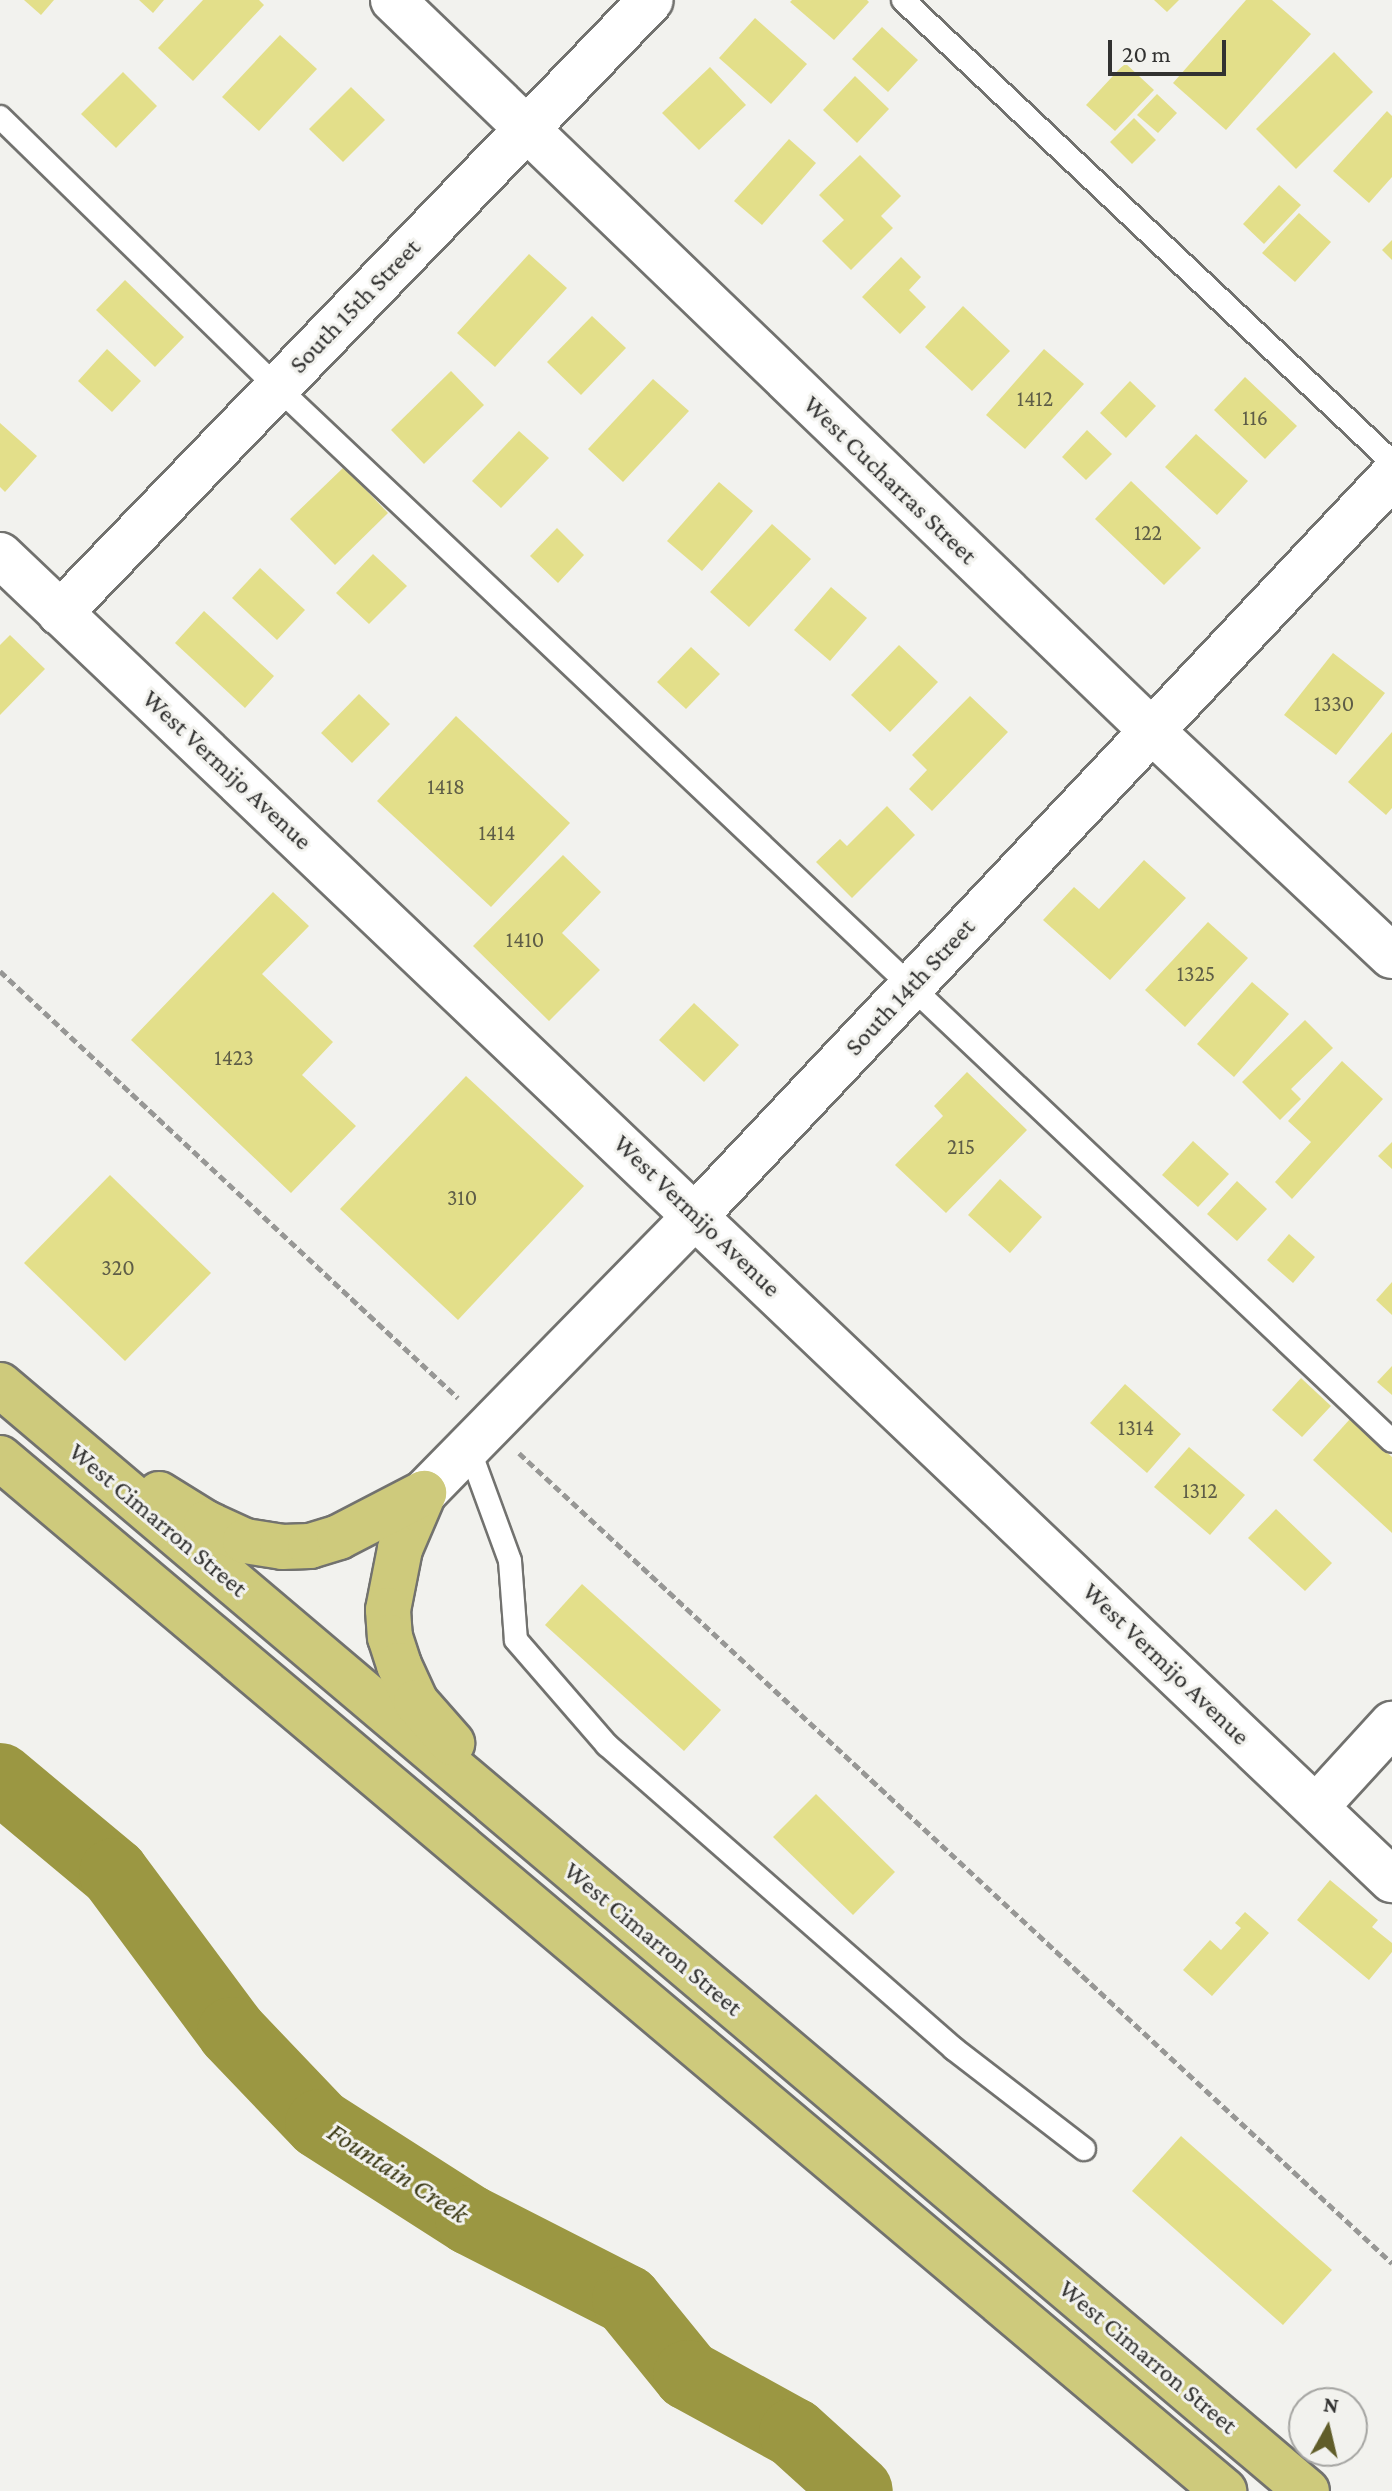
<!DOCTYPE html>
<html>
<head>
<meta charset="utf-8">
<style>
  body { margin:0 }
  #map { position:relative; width:1392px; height:2491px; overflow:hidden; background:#f2f2ee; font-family:"Crimson Pro",serif }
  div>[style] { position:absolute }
  .river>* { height:70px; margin:-35px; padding:0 35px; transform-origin:35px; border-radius:35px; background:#9b9742 }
  .building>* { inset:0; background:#e3df8a }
  .path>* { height:5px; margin-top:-2.5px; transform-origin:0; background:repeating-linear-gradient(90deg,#979795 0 8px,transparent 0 12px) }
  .roads { filter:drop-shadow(2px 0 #72726f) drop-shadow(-2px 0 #72726f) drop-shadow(0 2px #72726f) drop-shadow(0 -2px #72726f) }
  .service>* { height:22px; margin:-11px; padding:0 11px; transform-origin:11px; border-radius:11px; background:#fff }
  .minor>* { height:44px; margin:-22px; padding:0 22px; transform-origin:22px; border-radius:22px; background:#fff }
  .tertiary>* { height:44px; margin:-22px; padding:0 22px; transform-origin:22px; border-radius:22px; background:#fff }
  .trunk>* { height:44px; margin:-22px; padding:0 22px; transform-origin:22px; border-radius:22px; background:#ceca7c }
  span { translate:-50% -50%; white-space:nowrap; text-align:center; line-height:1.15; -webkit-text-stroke:6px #f2f2ee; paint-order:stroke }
  .number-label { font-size:22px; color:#5e5d47 }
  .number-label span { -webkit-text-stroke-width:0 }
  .street-label { font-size:26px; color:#323231 }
  .water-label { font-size:28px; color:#3c3a15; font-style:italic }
  .north { position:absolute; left:1288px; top:2387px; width:80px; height:80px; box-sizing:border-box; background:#f2f2ee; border:2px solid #a5a5a2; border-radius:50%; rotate:8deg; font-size:22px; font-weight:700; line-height:32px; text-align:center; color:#323231 }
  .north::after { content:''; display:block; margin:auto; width:28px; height:36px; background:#605d29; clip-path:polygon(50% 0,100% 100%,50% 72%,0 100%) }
  .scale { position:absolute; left:1108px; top:40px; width:118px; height:36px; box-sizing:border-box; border:4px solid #323231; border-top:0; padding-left:10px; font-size:24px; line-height:28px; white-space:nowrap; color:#323231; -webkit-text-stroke:6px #f2f2ee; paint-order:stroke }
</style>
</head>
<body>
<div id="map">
  <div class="river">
    <div style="left:0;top:1778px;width:148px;rotate:39.8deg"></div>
    <div style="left:114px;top:1873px;width:198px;rotate:53.4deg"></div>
    <div style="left:232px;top:2032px;width:127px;rotate:46.3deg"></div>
    <div style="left:320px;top:2124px;width:178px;rotate:32.6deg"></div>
    <div style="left:470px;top:2220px;width:176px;rotate:27deg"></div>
    <div style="left:627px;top:2300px;width:97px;rotate:50.9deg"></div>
    <div style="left:688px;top:2375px;width:121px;rotate:28.7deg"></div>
    <div style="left:794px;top:2433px;width:86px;rotate:42.2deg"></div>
  </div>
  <div class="building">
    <div style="clip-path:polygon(24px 0,54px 0,41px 15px)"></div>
    <div style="clip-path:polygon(139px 0,164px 0,153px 13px)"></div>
    <div style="clip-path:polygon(203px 0,259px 0,264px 5px,193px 81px,158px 48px)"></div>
    <div style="clip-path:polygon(792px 0,867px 0,869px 2px,834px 40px,790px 2px)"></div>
    <div style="clip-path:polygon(1154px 0,1179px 0,1167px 12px)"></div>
    <div style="clip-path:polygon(1246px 0,1272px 0,1311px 34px,1226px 130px,1173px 83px)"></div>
    <div style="clip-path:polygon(755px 18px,807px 64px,771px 104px,719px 58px)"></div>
    <div style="clip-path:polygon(882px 27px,918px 60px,888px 92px,852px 59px)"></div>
    <div style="clip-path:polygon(280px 35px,317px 69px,259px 131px,222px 97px)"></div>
    <div style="clip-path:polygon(1334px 52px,1373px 92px,1296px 169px,1256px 129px)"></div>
    <div style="clip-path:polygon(1125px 63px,1154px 90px,1115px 131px,1086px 105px)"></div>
    <div style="clip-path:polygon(710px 67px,746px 105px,699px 150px,662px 113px)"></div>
    <div style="clip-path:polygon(123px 72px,157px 106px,116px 148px,81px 114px)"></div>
    <div style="clip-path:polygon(855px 76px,889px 109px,857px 143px,823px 110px)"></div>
    <div style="clip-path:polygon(351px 87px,385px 120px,343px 162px,309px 129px)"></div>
    <div style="clip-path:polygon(1157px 94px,1177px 113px,1158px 133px,1137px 115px)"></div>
    <div style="clip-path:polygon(1387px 111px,1392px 116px,1392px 177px,1369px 203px,1333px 171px)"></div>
    <div style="clip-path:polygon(1134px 118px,1156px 140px,1132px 164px,1110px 142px)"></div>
    <div style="clip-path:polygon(789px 139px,816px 163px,762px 225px,734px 201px)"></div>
    <div style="clip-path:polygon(860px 155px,901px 196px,881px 216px,893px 228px,851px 270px,822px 241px,844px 220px,819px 195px)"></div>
    <div style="clip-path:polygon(1279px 185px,1301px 205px,1264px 244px,1243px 224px)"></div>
    <div style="clip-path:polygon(1299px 213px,1331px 242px,1295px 282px,1262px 253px)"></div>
    <div style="clip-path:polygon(1392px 240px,1392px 260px,1382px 250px)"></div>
    <div style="clip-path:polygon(529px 254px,567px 288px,495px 367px,457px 333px)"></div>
    <div style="clip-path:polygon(901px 257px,921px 277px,909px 290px,926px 307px,900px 334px,862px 297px)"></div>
    <div style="clip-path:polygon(125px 280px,184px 337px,155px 367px,96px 310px)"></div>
    <div style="clip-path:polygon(963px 306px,1010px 351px,972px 391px,925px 347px)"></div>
    <div style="clip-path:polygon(592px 316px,626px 348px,581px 395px,547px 362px)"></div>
    <div style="clip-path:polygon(107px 349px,141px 381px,112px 412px,78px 381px)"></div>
    <div style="clip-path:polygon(1044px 349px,1084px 384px,1025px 449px,986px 415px)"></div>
    <div style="clip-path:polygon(451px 371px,484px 405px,424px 464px,391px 430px)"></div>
    <div style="clip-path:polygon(1245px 377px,1297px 426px,1265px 459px,1214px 410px)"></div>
    <div style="clip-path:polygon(653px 379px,689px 411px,623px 482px,588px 449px)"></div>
    <div style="clip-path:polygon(1130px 381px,1156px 406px,1126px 438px,1100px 413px)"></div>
    <div style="clip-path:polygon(0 423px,37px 456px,5px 492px,0 487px)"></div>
    <div style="clip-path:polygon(1087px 430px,1112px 454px,1086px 480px,1062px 457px)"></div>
    <div style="clip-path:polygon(519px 431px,549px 458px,501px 508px,472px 481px)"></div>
    <div style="clip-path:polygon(1196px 434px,1248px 481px,1217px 515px,1165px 467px)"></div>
    <div style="clip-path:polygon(344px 467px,388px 513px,335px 565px,290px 519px)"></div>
    <div style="clip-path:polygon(1131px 481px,1201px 548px,1164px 585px,1095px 519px)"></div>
    <div style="clip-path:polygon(719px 482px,753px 511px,702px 571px,667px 541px)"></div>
    <div style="clip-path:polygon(772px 524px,811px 559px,749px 627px,710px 592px)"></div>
    <div style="clip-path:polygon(557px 528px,584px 555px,558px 583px,530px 556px)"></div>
    <div style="clip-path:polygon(373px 554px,407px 586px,369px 624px,336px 593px)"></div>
    <div style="clip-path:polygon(260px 568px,305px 610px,277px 640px,232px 598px)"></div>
    <div style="clip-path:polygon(831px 587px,867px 618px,830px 661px,794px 630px)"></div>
    <div style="clip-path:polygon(204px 611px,274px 676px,245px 708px,175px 643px)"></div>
    <div style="clip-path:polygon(10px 635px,45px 669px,0 715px,0 645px)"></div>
    <div style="clip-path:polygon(899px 645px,938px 682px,890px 732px,851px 695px)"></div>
    <div style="clip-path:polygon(691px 647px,720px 674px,686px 709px,657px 682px)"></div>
    <div style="clip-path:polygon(1333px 653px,1385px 693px,1336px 755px,1284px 715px)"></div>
    <div style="clip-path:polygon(359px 694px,390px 724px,352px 763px,321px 733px)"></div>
    <div style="clip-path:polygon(970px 696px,1008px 732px,932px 811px,909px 789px,927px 770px,912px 755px)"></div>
    <div style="clip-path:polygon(456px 716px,570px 823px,491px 907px,377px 801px)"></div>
    <div style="clip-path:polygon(1392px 732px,1392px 808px,1386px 815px,1348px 782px)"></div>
    <div style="clip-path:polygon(887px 806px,915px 835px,852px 898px,816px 862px,840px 839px,847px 846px)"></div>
    <div style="clip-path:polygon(563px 855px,601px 892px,562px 933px,600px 970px,549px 1021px,473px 946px)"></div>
    <div style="clip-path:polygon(1144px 860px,1186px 898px,1110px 980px,1043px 920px,1074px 887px,1099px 909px)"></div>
    <div style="clip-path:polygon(273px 892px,309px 926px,262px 974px,333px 1042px,302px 1075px,356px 1126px,291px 1193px,131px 1040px)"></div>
    <div style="clip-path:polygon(1208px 922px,1248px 958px,1185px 1027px,1145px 990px)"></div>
    <div style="clip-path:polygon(1252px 982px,1289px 1014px,1234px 1077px,1197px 1044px)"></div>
    <div style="clip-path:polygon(694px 1003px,739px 1045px,704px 1082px,659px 1040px)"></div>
    <div style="clip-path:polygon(1305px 1020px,1333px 1048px,1291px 1089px,1301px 1099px,1280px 1120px,1242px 1082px)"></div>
    <div style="clip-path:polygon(1342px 1061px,1383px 1099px,1292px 1199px,1275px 1182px,1311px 1142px,1288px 1121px)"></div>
    <div style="clip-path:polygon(967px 1072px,1027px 1130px,946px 1213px,895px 1165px,943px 1116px,934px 1106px)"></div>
    <div style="clip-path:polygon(466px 1076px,584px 1186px,458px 1320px,340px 1209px)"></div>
    <div style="clip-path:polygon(1193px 1141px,1229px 1174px,1198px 1207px,1162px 1175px)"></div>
    <div style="clip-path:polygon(1392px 1142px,1392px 1169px,1378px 1156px)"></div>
    <div style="clip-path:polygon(110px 1175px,211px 1273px,125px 1361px,24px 1263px)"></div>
    <div style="clip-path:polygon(1000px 1179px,1042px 1217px,1010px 1253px,968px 1215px)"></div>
    <div style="clip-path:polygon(1237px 1181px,1267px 1209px,1237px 1241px,1207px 1214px)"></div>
    <div style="clip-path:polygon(1289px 1234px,1315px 1257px,1293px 1283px,1267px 1260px)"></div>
    <div style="clip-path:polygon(1392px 1282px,1392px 1315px,1376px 1300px)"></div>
    <div style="clip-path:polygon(1392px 1366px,1392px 1395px,1377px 1382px)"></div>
    <div style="clip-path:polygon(1301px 1378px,1331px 1406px,1302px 1437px,1272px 1410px)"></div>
    <div style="clip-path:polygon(1125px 1384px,1181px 1434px,1147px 1473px,1090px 1423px)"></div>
    <div style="clip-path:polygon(1350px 1419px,1392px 1457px,1392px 1533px,1313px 1460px)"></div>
    <div style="clip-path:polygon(1189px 1447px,1245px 1495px,1210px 1535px,1154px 1487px)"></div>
    <div style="clip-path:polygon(1276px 1509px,1332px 1563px,1305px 1591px,1248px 1538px)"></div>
    <div style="clip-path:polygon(582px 1584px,721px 1710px,684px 1751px,545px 1625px)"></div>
    <div style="clip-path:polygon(816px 1794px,895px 1872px,853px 1915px,773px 1837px)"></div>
    <div style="clip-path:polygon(1330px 1880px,1378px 1920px,1372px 1927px,1392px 1943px,1392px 1952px,1369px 1980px,1297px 1920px)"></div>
    <div style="clip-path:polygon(1245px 1912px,1269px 1933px,1212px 1996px,1183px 1970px,1210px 1940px,1221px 1950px,1241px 1928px,1235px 1923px)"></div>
    <div style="clip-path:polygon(1181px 2136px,1332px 2270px,1283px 2325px,1132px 2191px)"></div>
  </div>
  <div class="path">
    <div style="left:0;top:971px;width:626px;rotate:42.99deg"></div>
    <div style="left:519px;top:1453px;width:1191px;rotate:42.86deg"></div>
  </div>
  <div class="roads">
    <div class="service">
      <div style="left:903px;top:0;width:673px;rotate:43.37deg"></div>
      <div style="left:0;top:117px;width:387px;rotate:44.3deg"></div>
      <div style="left:277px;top:387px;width:1534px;rotate:43.39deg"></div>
      <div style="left:468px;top:1446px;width:122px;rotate:69.9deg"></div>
      <div style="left:510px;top:1561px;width:79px;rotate:85.7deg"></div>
      <div style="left:516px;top:1640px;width:139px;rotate:49.1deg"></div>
      <div style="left:607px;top:1745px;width:461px;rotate:41.2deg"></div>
      <div style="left:954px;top:2049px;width:164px;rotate:37.6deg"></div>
    </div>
    <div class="minor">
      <div style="left:393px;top:0;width:1052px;rotate:43.92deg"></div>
      <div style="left:1151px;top:730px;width:330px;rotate:43.2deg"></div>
      <div style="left:0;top:555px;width:1922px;rotate:43.59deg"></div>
      <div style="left:60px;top:613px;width:851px;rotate:-46.05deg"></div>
      <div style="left:1316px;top:1807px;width:113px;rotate:-47.5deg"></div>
    </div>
    <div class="tertiary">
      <div style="left:424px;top:1493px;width:389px;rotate:-45.6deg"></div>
      <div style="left:696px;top:1215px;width:1015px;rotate:-46.72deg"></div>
    </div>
    <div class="trunk">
      <div style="left:0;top:1385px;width:1712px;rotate:40.24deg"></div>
      <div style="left:0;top:1458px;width:1602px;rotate:40.16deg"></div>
      <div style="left:424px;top:1493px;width:61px;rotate:113.2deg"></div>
      <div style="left:400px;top:1549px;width:62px;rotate:101.1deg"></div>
      <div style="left:388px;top:1610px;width:27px;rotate:86deg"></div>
      <div style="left:390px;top:1637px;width:29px;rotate:72deg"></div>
      <div style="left:399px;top:1665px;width:41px;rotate:65.3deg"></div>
      <div style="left:416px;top:1702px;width:55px;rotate:48.7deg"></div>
      <div style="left:159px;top:1494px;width:55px;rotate:31.7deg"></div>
      <div style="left:206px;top:1523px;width:43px;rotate:24.8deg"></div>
      <div style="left:245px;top:1541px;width:37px;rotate:9deg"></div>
      <div style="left:282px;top:1547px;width:28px;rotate:-2deg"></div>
      <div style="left:310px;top:1546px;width:30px;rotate:-17deg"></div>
      <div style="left:339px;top:1537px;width:96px;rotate:-27.4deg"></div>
    </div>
  </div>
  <div class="number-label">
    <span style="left:1035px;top:399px">1412</span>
    <span style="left:1255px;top:418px">116</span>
    <span style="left:1148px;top:533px">122</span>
    <span style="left:1334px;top:704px">1330</span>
    <span style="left:446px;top:787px">1418</span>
    <span style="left:497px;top:833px">1414</span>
    <span style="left:525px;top:940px">1410</span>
    <span style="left:1196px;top:974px">1325</span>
    <span style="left:234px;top:1058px">1423</span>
    <span style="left:961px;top:1147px">215</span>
    <span style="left:462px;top:1198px">310</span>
    <span style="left:118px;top:1268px">320</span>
    <span style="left:1136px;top:1428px">1314</span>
    <span style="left:1200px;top:1491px">1312</span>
  </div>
  <div class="street-label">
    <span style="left:355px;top:306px;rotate:-46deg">South 15th Street</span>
    <span style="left:890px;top:480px;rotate:44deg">West Cucharras Street</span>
    <span style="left:227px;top:770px;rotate:43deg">West Vermijo Avenue</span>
    <span style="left:910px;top:987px;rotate:-47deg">South 14th Street</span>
    <span style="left:697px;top:1216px;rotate:44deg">West Vermijo Avenue</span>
    <span style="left:158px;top:1520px;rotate:40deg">West Cimarron Street</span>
    <span style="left:1166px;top:1664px;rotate:44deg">West Vermijo Avenue</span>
    <span style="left:653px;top:1939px;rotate:40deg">West Cimarron Street</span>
    <span style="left:1148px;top:2357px;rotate:40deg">West Cimarron Street</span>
  </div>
  <div class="water-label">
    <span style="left:398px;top:2173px;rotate:33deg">Fountain Creek</span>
  </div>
  <div class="north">N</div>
  <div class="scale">20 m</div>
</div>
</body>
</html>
